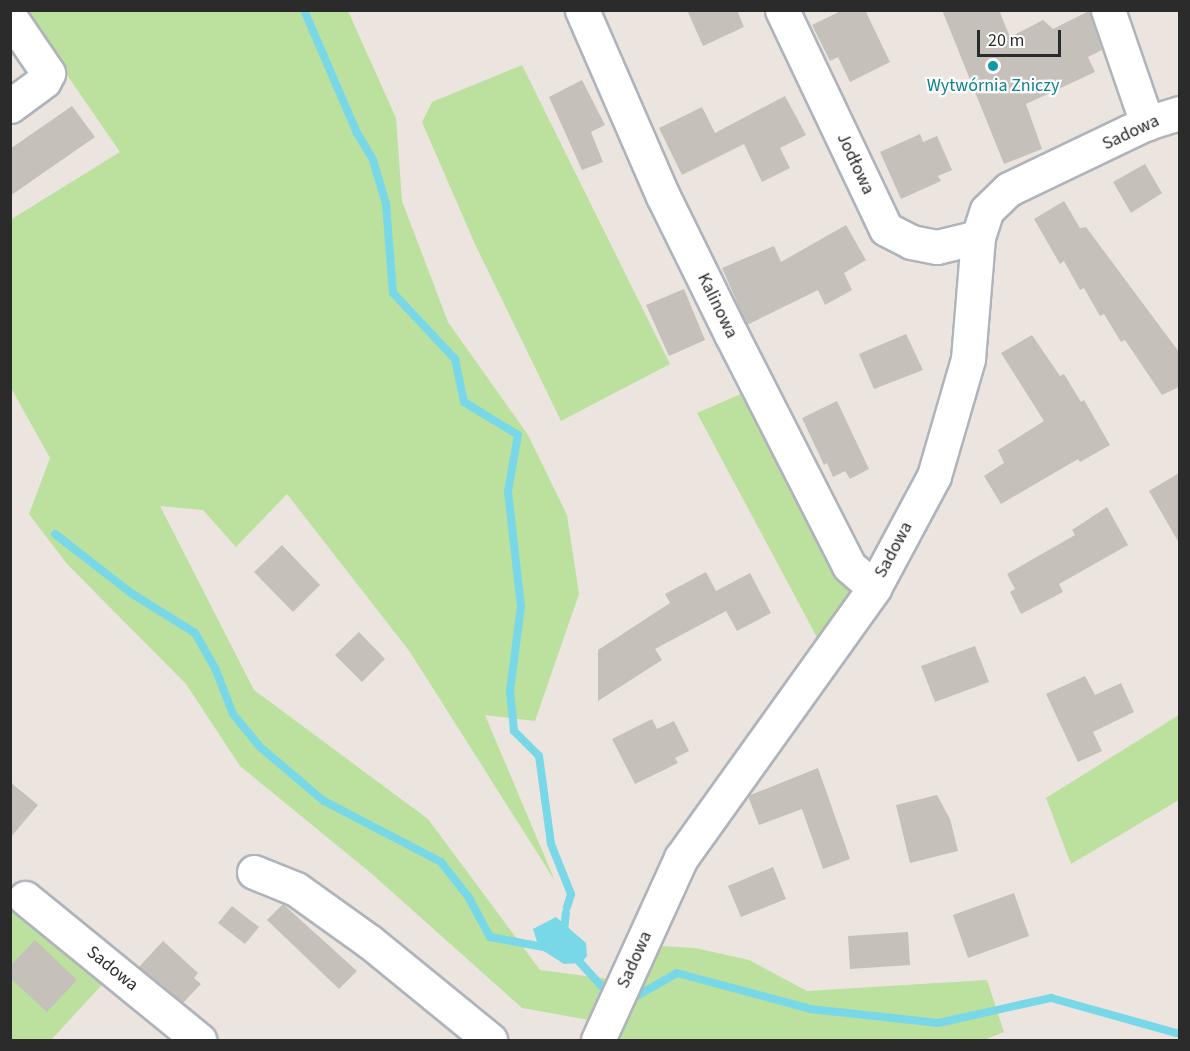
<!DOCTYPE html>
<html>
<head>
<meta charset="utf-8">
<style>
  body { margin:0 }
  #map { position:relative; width:1190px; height:1051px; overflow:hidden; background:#ece5df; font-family:"Source Sans 3",sans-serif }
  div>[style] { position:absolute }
  .green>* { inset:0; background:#bce09e }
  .water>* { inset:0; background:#78d8e8 }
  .stream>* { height:8px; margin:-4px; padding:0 4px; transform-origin:4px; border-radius:4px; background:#78d8e8 }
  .building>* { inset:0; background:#c5c0ba }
  .roads { filter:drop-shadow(2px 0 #afb3bb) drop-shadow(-2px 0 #afb3bb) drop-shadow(0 2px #afb3bb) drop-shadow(0 -2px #afb3bb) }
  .minor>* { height:33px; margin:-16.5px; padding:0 16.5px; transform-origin:16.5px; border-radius:16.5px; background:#fff }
  .dots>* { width:16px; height:16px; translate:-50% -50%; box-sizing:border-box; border:3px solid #fff; border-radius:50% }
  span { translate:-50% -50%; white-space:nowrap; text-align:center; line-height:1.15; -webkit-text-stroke:4.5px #fff; paint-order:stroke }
  .culture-label { font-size:18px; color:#0d838f }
  .street-label { font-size:18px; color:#2b2b2b }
  .frame { position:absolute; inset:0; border:12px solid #2b2b2b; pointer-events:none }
  .scale { position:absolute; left:977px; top:30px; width:84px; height:27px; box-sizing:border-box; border:3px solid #2b2b2b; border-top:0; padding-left:8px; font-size:18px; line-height:21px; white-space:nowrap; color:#2b2b2b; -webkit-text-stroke:4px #fff; paint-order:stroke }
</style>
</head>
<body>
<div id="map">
  <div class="green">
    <div style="clip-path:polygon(23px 11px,348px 11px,396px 118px,402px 201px,448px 322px,528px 435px,567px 515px,579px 594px,535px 721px,485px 715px,555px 881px,410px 652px,287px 494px,236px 547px,203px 510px,160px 506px,254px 690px,428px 819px,540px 970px,609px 979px,595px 1021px,522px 1008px,372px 874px,240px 766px,186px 684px,67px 564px,29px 514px,50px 458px,11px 388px,10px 220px,120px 152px)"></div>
    <div style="clip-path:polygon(522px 65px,670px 364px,561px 421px,474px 242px,422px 122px,432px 102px)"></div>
    <div style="clip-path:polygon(752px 389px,855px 588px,819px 641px,697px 413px)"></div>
    <div style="clip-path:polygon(1179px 715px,1179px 800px,1071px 864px,1046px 798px)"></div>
    <div style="clip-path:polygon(10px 903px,110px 976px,51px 1040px,11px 1040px)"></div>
    <div style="clip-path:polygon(661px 946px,695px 948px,749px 960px,807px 991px,987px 980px,1004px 1032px,984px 1040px,618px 1040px)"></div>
  </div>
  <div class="water">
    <div style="clip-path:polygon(556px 917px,586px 943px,587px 956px,581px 963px,564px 964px,539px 948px,533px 929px)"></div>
  </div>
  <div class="stream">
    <div style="left:304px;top:10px;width:134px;rotate:66.7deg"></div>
    <div style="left:357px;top:133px;width:31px;rotate:59deg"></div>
    <div style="left:373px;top:160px;width:46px;rotate:73.5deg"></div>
    <div style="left:386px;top:204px;width:89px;rotate:85.5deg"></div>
    <div style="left:393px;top:293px;width:91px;rotate:46.8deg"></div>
    <div style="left:455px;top:359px;width:44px;rotate:78.2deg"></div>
    <div style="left:464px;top:402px;width:63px;rotate:31.4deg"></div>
    <div style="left:518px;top:435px;width:57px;rotate:100.1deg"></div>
    <div style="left:508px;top:491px;width:116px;rotate:83.6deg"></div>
    <div style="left:521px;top:606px;width:86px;rotate:97.4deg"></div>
    <div style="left:510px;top:691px;width:40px;rotate:84.3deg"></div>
    <div style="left:514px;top:731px;width:35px;rotate:45deg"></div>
    <div style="left:539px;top:756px;width:89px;rotate:82.2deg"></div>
    <div style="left:551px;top:844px;width:54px;rotate:68.2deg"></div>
    <div style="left:571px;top:894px;width:14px;rotate:107deg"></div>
    <div style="left:55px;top:534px;width:96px;rotate:37.8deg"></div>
    <div style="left:131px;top:593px;width:75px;rotate:32deg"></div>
    <div style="left:195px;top:633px;width:40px;rotate:60.3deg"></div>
    <div style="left:215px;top:668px;width:49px;rotate:68.6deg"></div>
    <div style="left:233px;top:714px;width:43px;rotate:50.7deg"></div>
    <div style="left:260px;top:747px;width:84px;rotate:40.2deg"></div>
    <div style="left:324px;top:801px;width:132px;rotate:27.5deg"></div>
    <div style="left:441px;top:862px;width:46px;rotate:52.1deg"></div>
    <div style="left:469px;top:898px;width:44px;rotate:61.7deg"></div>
    <div style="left:490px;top:937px;width:60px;rotate:10.6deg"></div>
    <div style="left:564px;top:931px;width:18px;rotate:-84deg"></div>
    <div style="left:575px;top:957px;width:46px;rotate:47.6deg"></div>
    <div style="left:606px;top:991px;width:7px;rotate:8deg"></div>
    <div style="left:627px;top:996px;width:8px;rotate:7deg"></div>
    <div style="left:635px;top:997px;width:48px;rotate:-29.7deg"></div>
    <div style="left:677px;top:973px;width:138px;rotate:15.1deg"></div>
    <div style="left:810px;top:1009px;width:129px;rotate:6.2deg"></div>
    <div style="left:938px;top:1023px;width:116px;rotate:-12.5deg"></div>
    <div style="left:1051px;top:998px;width:134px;rotate:15.6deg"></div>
  </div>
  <div class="building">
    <div style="clip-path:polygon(687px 10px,737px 10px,744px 27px,703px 46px)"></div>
    <div style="clip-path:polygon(843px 10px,865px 10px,890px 62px,850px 82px,838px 57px,830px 61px,812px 25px)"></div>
    <div style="clip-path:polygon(942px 10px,999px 10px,1010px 37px,1043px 20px,1053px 29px,1089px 11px,1102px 50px,1088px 57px,1095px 72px,1026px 104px,1042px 149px,1004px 164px)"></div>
    <div style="clip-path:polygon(582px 80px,605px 125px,591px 132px,603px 162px,582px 170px,549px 97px)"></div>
    <div style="clip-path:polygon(785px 96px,806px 135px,780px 148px,790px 168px,762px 182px,744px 144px,682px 175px,659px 128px,702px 107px,715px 133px)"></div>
    <div style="clip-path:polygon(72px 106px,95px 137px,10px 196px,10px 149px)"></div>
    <div style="clip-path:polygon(920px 134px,923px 142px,937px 136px,952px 170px,938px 176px,941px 181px,901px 199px,880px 152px)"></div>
    <div style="clip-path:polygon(1145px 164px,1162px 193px,1131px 213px,1113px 182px)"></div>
    <div style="clip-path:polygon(1064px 201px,1080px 228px,1086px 227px,1179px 352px,1179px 387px,1162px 395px,1125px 340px,1121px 342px,1104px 314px,1100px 316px,1084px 288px,1080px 290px,1064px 261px,1060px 264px,1034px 219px)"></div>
    <div style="clip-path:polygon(846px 225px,866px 260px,844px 273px,852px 290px,825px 305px,818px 290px,747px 325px,722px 268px,774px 246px,781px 262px)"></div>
    <div style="clip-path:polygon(684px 289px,705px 340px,669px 356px,646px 305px)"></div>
    <div style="clip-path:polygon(906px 334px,923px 370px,874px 389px,859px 354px)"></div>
    <div style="clip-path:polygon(1032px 335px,1060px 376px,1064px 374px,1081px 402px,1084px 400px,1110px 445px,1080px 462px,1078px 459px,1001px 504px,984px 476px,1004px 463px,998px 450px,1044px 421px,1001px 353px)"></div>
    <div style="clip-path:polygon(837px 401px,869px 469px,850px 479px,845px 471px,833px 477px,827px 463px,824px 465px,802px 418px)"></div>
    <div style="clip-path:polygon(1179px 473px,1179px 543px,1149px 491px)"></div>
    <div style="clip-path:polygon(1107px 507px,1128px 545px,1059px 584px,1063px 592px,1021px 614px,1010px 592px,1015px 589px,1007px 574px,1075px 535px,1072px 530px)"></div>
    <div style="clip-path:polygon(282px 545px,320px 585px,293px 612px,254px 572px)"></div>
    <div style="clip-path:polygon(706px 572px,716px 591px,750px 573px,771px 613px,737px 631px,726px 611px,655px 649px,662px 660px,598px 701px,598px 650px,670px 603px,665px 594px)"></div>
    <div style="clip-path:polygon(359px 632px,385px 659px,362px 682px,335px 655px)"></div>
    <div style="clip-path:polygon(975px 646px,989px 682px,935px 702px,921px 666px)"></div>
    <div style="clip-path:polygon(1085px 676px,1095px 695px,1121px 683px,1134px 712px,1093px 732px,1102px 751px,1078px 762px,1046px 694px)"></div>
    <div style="clip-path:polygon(652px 719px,657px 729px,674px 721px,689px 751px,675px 758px,678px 763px,635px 784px,612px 739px)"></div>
    <div style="clip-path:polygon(818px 768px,850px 859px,823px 869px,802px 809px,759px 825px,748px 796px)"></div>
    <div style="clip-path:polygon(10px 782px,38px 805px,10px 838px)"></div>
    <div style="clip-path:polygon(937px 795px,950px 819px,958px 851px,910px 863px,896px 805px)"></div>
    <div style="clip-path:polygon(773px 867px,786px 899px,741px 917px,728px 886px)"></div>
    <div style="clip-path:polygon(1014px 893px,1029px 936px,968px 958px,953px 915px)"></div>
    <div style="clip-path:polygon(283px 904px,357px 971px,339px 989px,267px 920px)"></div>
    <div style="clip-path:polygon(232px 906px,259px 927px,245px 944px,218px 923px)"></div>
    <div style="clip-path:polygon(908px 932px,910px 965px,850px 969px,848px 936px)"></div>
    <div style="clip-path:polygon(35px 940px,77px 980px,47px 1012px,10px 978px,10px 966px)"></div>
    <div style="clip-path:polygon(163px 941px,198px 973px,194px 978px,201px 984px,183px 1003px,139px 967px)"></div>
  </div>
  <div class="roads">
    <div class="minor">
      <div style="left:582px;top:10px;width:203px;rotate:66.5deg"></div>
      <div style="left:663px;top:196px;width:154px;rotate:63.8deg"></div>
      <div style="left:731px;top:334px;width:260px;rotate:63deg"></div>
      <div style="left:849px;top:566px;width:33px;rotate:41deg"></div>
      <div style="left:782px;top:10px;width:242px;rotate:64.6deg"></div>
      <div style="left:886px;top:229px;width:28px;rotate:27deg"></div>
      <div style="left:911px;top:242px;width:26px;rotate:11deg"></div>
      <div style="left:937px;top:247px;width:42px;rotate:-13.7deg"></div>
      <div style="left:1108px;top:10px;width:120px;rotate:71deg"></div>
      <div style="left:10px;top:17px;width:68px;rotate:55.8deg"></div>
      <div style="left:48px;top:73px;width:9px;rotate:117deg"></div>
      <div style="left:44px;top:81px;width:42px;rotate:143.7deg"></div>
      <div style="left:254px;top:872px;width:45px;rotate:22deg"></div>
      <div style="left:296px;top:889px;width:91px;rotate:35.6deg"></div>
      <div style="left:370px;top:942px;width:155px;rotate:39.2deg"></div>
      <div style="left:25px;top:898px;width:225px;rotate:39.2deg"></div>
      <div style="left:598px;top:1040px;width:200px;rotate:-65.5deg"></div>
      <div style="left:681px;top:858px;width:332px;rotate:-54.4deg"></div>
      <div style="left:874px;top:588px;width:127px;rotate:-61.8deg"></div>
      <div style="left:934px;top:476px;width:122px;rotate:-73.8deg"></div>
      <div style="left:968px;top:359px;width:122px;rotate:-85.3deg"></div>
      <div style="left:978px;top:237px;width:28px;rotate:-72deg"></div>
      <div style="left:987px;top:210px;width:30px;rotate:-44deg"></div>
      <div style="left:1009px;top:189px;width:153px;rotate:-25.6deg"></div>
      <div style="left:1147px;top:123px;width:34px;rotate:-17deg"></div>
    </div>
  </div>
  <div class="dots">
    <div style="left:993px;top:66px;background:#0f9aa8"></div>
  </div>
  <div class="culture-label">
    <span style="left:993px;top:86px">Wytwórnia Zniczy</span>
  </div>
  <div class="street-label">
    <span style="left:1131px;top:133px;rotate:-25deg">Sadowa</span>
    <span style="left:855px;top:164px;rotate:65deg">Jodłowa</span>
    <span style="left:717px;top:306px;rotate:64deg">Kalinowa</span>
    <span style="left:894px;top:550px;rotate:-62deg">Sadowa</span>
    <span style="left:635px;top:960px;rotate:-66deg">Sadowa</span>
    <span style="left:112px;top:969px;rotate:39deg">Sadowa</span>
  </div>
  <div class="frame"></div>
  <div class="scale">20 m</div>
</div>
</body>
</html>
